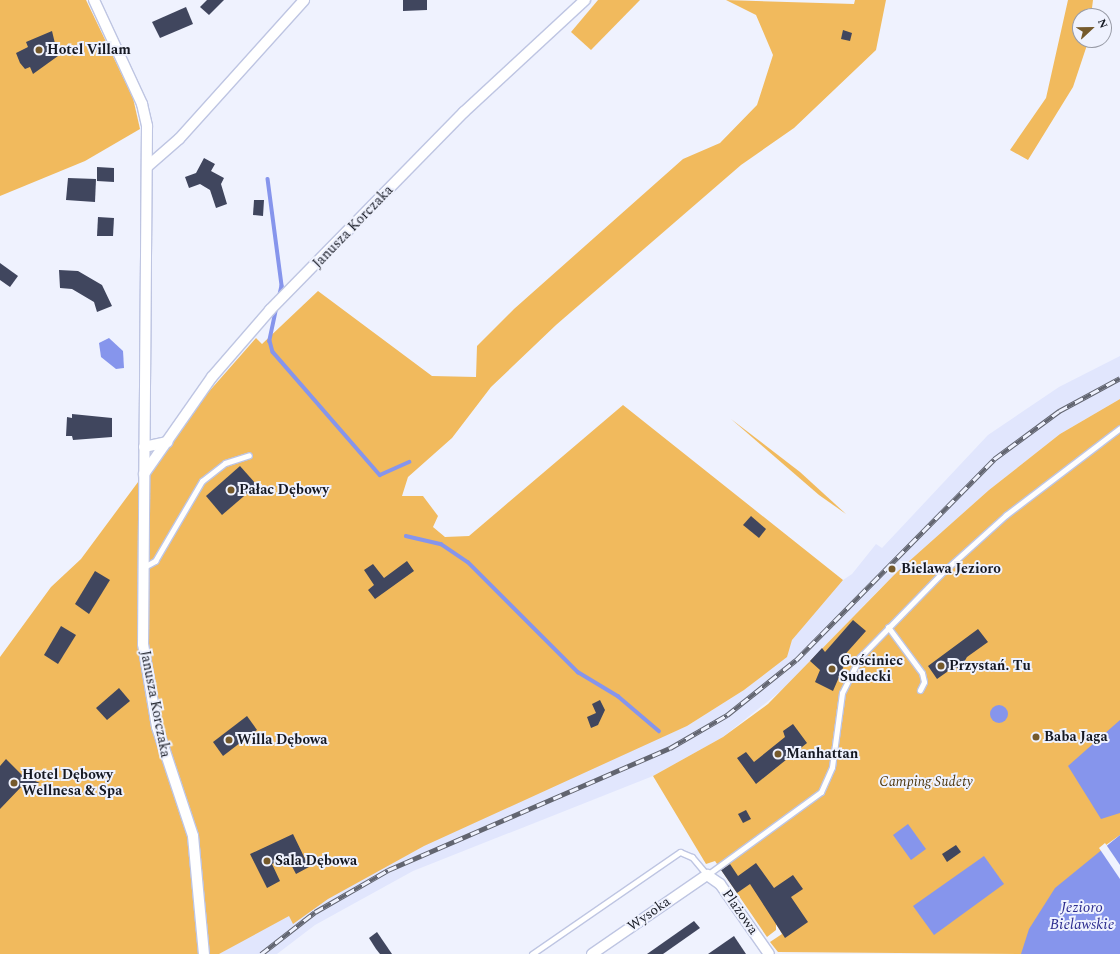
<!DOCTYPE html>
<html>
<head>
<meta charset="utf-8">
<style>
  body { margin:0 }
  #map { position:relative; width:1120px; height:954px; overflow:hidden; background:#eff2fe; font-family:Spectral,serif }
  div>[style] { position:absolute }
  .built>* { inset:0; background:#e1e6fd }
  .green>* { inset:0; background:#f1ba5d }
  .water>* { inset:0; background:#8695ec }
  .round { border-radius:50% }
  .pier>* { inset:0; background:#eff2fe }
  .stream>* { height:3.5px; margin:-1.75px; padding:0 1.75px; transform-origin:1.75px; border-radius:1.75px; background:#8695ec }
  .building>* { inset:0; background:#40465e }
  .roads { filter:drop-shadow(1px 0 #bec5e2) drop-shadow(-1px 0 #bec5e2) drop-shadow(0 1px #bec5e2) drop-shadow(0 -1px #bec5e2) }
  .lane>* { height:5px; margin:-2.5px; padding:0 2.5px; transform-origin:2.5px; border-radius:2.5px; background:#fff }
  .street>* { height:10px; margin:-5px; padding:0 5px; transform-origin:5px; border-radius:5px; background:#fff }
  .rail>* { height:4.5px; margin-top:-2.25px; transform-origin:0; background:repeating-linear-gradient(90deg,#eff2fe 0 9px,#626570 0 18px); box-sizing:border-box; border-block:1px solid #626570 }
  .dots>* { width:11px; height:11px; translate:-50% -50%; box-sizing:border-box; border:2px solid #eff2fe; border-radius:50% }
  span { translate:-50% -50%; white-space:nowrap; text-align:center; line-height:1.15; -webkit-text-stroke:4px #eff2fe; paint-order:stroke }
  .poi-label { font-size:14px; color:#151822; font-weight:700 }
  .left { translate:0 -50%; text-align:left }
  .street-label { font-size:14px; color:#151822 }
  .park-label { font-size:14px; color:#4f380f; font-style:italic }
  .water-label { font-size:15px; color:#2c2c8f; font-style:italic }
  .north { position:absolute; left:1072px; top:8px; width:40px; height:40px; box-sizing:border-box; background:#eff2fe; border:1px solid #989ba6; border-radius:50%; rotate:68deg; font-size:11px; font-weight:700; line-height:16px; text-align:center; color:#151822 }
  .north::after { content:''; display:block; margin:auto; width:14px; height:18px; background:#755a2c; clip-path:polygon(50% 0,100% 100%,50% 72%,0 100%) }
</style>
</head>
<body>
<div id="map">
  <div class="built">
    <div style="clip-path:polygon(1120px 356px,1120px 399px,1060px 434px,989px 490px,880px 589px,787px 686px,723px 737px,653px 776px,413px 871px,315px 925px,277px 954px,219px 954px,317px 897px,509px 803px,687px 726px,744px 690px,786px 657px,792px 640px,834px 586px,852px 574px,876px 544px,882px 548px,988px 435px,1059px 387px)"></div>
  </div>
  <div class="green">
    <div style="clip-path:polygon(0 0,86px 0,133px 98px,140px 129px,85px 161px,0 196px)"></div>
    <div style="clip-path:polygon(598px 0,640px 0,591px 50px,571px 32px)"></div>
    <div style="clip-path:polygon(726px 0,854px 4px,855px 0,886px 0,876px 50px,794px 128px,741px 165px,556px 325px,491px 387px,452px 438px,408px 477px,402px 496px,423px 496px,438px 516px,433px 527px,445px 537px,469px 536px,623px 405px,843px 580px,792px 640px,787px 657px,744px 690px,687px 726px,424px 846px,328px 899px,293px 924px,289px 916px,219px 954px,0 954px,0 657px,51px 587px,81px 559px,184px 420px,256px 338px,262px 344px,318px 291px,432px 376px,476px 377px,477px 346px,514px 309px,683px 159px,720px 143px,757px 105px,773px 55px,756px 15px)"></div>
    <div style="clip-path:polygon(1068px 0,1093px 0,1091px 16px,1080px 16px,1080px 40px,1087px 40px,1087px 45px,1073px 87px,1028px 160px,1010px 150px,1046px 98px)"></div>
    <div style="clip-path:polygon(1120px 399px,1120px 835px,1106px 845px,1026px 954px,778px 952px,770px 942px,782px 934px,776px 924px,776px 930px,767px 937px,715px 861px,706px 864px,653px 776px,723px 737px,768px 704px,897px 572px,989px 490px,1060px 434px)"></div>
    <div style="clip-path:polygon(731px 419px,800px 472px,846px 514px,819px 495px)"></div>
  </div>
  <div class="water">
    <div style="clip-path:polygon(109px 338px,123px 351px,124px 368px,116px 369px,101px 357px,99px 343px)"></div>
    <div class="round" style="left:990px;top:705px;width:18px;height:18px"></div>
    <div style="clip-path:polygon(1120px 720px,1120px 813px,1101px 819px,1068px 766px)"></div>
    <div style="clip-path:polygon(908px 824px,926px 849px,911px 860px,893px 835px)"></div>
    <div style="clip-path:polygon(1120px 835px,1120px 954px,1021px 954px,1029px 929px,1055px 888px)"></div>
    <div style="clip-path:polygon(984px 856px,1004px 884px,934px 935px,913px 906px)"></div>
  </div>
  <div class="pier">
    <div style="clip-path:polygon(1105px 843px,1120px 865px,1120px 879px,1099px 848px)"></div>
  </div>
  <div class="stream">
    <div style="left:268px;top:179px;width:108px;rotate:82.5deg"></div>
    <div style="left:282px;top:286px;width:9px;rotate:103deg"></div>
    <div style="left:277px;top:307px;width:35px;rotate:102deg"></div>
    <div style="left:270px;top:341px;width:11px;rotate:75deg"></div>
    <div style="left:273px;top:352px;width:163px;rotate:49deg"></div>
    <div style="left:380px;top:475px;width:32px;rotate:-24deg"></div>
    <div style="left:406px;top:536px;width:36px;rotate:13deg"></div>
    <div style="left:441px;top:544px;width:32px;rotate:34deg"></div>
    <div style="left:468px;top:562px;width:156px;rotate:45deg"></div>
    <div style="left:578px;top:672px;width:47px;rotate:31deg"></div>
    <div style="left:618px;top:696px;width:54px;rotate:40.5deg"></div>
  </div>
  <div class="building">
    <div style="clip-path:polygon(207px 0,224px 0,209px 15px,200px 7px)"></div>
    <div style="clip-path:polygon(403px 0,427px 0,427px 10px,403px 11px)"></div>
    <div style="clip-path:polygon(186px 7px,193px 24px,160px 38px,152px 22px)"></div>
    <div style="clip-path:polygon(843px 30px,852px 33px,850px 41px,841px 39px)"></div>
    <div style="clip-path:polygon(52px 31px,58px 56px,33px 74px,30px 67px,25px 69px,20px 63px,16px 53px,28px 47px,26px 42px)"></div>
    <div style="clip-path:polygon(204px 158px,215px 164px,211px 171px,224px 178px,221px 184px,227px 204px,216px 208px,210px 190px,200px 184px,189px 188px,185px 177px,196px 173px)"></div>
    <div style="clip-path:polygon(97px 167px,114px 168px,114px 182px,97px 181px)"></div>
    <div style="clip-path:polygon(68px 178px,96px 179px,95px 202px,66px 200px)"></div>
    <div style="clip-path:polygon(254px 200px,264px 200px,263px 216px,253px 215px)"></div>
    <div style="clip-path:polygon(98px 217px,114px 218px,113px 236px,97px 236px)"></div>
    <div style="clip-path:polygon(0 263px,18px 276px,10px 287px,0 280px)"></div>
    <div style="clip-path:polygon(59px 270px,78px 271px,102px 285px,112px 306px,97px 312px,94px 302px,72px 289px,60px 288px)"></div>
    <div style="clip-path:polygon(72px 414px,112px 418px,112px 437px,73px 440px,72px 436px,66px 436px,67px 417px,72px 418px)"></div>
    <div style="clip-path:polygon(240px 466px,257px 485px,222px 515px,206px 496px)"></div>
    <div style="clip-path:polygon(751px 516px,766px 529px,759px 538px,743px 525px)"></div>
    <div style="clip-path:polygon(407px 561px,414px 571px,375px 599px,368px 590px,374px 585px,364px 570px,373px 564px,384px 578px)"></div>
    <div style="clip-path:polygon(95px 571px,110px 580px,89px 614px,75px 604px)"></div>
    <div style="clip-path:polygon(853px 620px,866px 631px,841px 659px,846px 661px,833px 691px,815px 682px,820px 670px,810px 661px,822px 648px,825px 652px)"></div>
    <div style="clip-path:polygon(61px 626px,76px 635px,58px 664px,44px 655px)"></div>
    <div style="clip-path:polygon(978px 629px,988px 642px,967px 657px,960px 669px,954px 667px,937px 679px,928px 666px)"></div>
    <div style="clip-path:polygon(119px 688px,130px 701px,107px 720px,96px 708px)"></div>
    <div style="clip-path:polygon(600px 700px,605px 710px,598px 725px,591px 728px,587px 717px,596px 713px,592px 704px)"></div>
    <div style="clip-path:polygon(247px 716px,257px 730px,223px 756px,213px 742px)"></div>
    <div style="clip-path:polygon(793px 724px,807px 743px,756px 784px,737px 758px,746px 752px,754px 762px,785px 737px,783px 731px)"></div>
    <div style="clip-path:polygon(6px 759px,23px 776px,40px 783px,23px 785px,0 809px,0 766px)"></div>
    <div style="clip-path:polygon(746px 810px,751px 819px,743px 823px,738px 814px)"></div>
    <div style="clip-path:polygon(293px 834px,309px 867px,296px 874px,287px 857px,272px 864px,280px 881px,267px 888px,250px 854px)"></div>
    <div style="clip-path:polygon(956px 845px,961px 852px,947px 862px,942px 854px)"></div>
    <div style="clip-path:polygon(756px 863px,774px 888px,793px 875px,803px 889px,791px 897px,808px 922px,785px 938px,750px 884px,737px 893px,721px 870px,730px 864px,738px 876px)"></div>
    <div style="clip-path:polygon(694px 921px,700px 928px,663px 954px,647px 954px)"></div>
    <div style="clip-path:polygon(377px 932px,392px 954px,380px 954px,376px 949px,369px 938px)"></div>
    <div style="clip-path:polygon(734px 936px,746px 954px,708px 954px)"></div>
  </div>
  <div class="roads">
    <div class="lane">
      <div style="left:144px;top:567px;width:13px;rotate:-29deg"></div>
      <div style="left:155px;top:561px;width:93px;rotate:-59.6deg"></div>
      <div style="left:202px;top:481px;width:29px;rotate:-38deg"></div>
      <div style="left:225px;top:463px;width:25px;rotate:-18deg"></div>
      <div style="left:888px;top:627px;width:57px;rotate:53.5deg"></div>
      <div style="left:922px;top:673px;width:9px;rotate:77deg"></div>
      <div style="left:924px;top:682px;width:9px;rotate:117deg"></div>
      <div style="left:532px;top:954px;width:180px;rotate:-34.6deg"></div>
      <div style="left:680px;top:852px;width:13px;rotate:23deg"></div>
      <div style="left:692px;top:857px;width:23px;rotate:50deg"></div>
      <div style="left:707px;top:875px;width:141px;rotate:-36.1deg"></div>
      <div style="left:821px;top:792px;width:27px;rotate:-66deg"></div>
      <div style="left:832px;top:767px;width:75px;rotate:-82.3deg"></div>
      <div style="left:842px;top:693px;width:40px;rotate:-63.4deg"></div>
      <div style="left:860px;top:657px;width:120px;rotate:-45.7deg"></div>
      <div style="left:944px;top:571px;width:84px;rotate:-42.1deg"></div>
      <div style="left:1006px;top:515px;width:143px;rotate:-37.3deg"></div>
    </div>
    <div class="street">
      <div style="left:94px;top:0;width:115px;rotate:65.2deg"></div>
      <div style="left:142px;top:104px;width:23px;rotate:77deg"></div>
      <div style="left:147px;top:126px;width:518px;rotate:90.44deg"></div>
      <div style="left:143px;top:644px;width:84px;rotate:80.4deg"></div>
      <div style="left:157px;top:727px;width:115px;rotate:71.7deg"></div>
      <div style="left:193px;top:836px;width:119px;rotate:84.7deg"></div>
      <div style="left:148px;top:166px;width:41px;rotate:-41.1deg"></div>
      <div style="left:179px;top:139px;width:187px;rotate:-48deg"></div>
      <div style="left:144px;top:447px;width:24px;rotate:-12deg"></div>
      <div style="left:144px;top:474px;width:118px;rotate:-55deg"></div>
      <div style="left:212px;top:377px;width:89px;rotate:-49.1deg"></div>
      <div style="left:270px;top:310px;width:277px;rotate:-45.6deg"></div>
      <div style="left:464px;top:112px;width:165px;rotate:-42.8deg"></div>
      <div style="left:592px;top:954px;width:140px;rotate:-34.5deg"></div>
      <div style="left:707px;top:875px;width:16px;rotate:35deg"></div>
      <div style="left:720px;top:884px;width:85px;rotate:55deg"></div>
    </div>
  </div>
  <div class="rail">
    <div style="left:261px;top:954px;width:68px;rotate:-37.9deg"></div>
    <div style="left:315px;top:912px;width:84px;rotate:-29.9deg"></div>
    <div style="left:388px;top:870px;width:307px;rotate:-23.4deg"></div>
    <div style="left:670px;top:748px;width:66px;rotate:-30.1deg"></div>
    <div style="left:727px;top:715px;width:88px;rotate:-38.6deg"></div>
    <div style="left:796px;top:660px;width:282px;rotate:-45.4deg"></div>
    <div style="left:994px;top:459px;width:81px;rotate:-36.4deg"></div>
    <div style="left:1059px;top:411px;width:69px;rotate:-28.4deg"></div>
  </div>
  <div class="dots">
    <div style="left:39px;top:50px;background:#755a2c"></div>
    <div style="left:231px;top:490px;background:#755a2c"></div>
    <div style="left:892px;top:569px;background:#755a2c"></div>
    <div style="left:941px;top:666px;background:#755a2c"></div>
    <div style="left:832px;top:669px;background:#755a2c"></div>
    <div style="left:1036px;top:737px;background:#755a2c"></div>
    <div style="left:229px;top:740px;background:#755a2c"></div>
    <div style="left:778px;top:754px;background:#755a2c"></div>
    <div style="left:14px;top:783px;background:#755a2c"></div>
    <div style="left:267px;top:861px;background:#755a2c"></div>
  </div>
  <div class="poi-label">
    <span class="left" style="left:47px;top:50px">Hotel Villam</span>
    <span class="left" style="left:239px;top:490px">Pałac Dębowy</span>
    <span class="left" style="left:901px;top:569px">Bielawa Jezioro</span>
    <span class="left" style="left:840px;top:669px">Gościniec<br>Sudecki</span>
    <span class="left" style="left:949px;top:666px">Przystań. Tu</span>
    <span class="left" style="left:1044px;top:737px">Baba Jaga</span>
    <span class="left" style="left:237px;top:740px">Willa Dębowa</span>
    <span class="left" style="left:786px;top:754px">Manhattan</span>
    <span class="left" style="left:22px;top:783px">Hotel Dębowy<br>Wellnesa &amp; Spa</span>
    <span class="left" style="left:275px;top:861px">Sala Dębowa</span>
  </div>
  <div class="street-label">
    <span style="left:353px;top:227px;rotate:-46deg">Janusza Korczaka</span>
    <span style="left:155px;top:704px;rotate:79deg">Janusza Korczaka</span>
    <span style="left:740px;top:912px;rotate:55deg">Plażowa</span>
    <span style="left:649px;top:914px;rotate:-35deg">Wysoka</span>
  </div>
  <div class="park-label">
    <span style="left:926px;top:782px">Camping Sudety</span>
  </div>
  <div class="water-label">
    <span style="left:1082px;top:916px">Jezioro<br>Bielawskie</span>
  </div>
  <div class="north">N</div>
</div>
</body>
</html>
